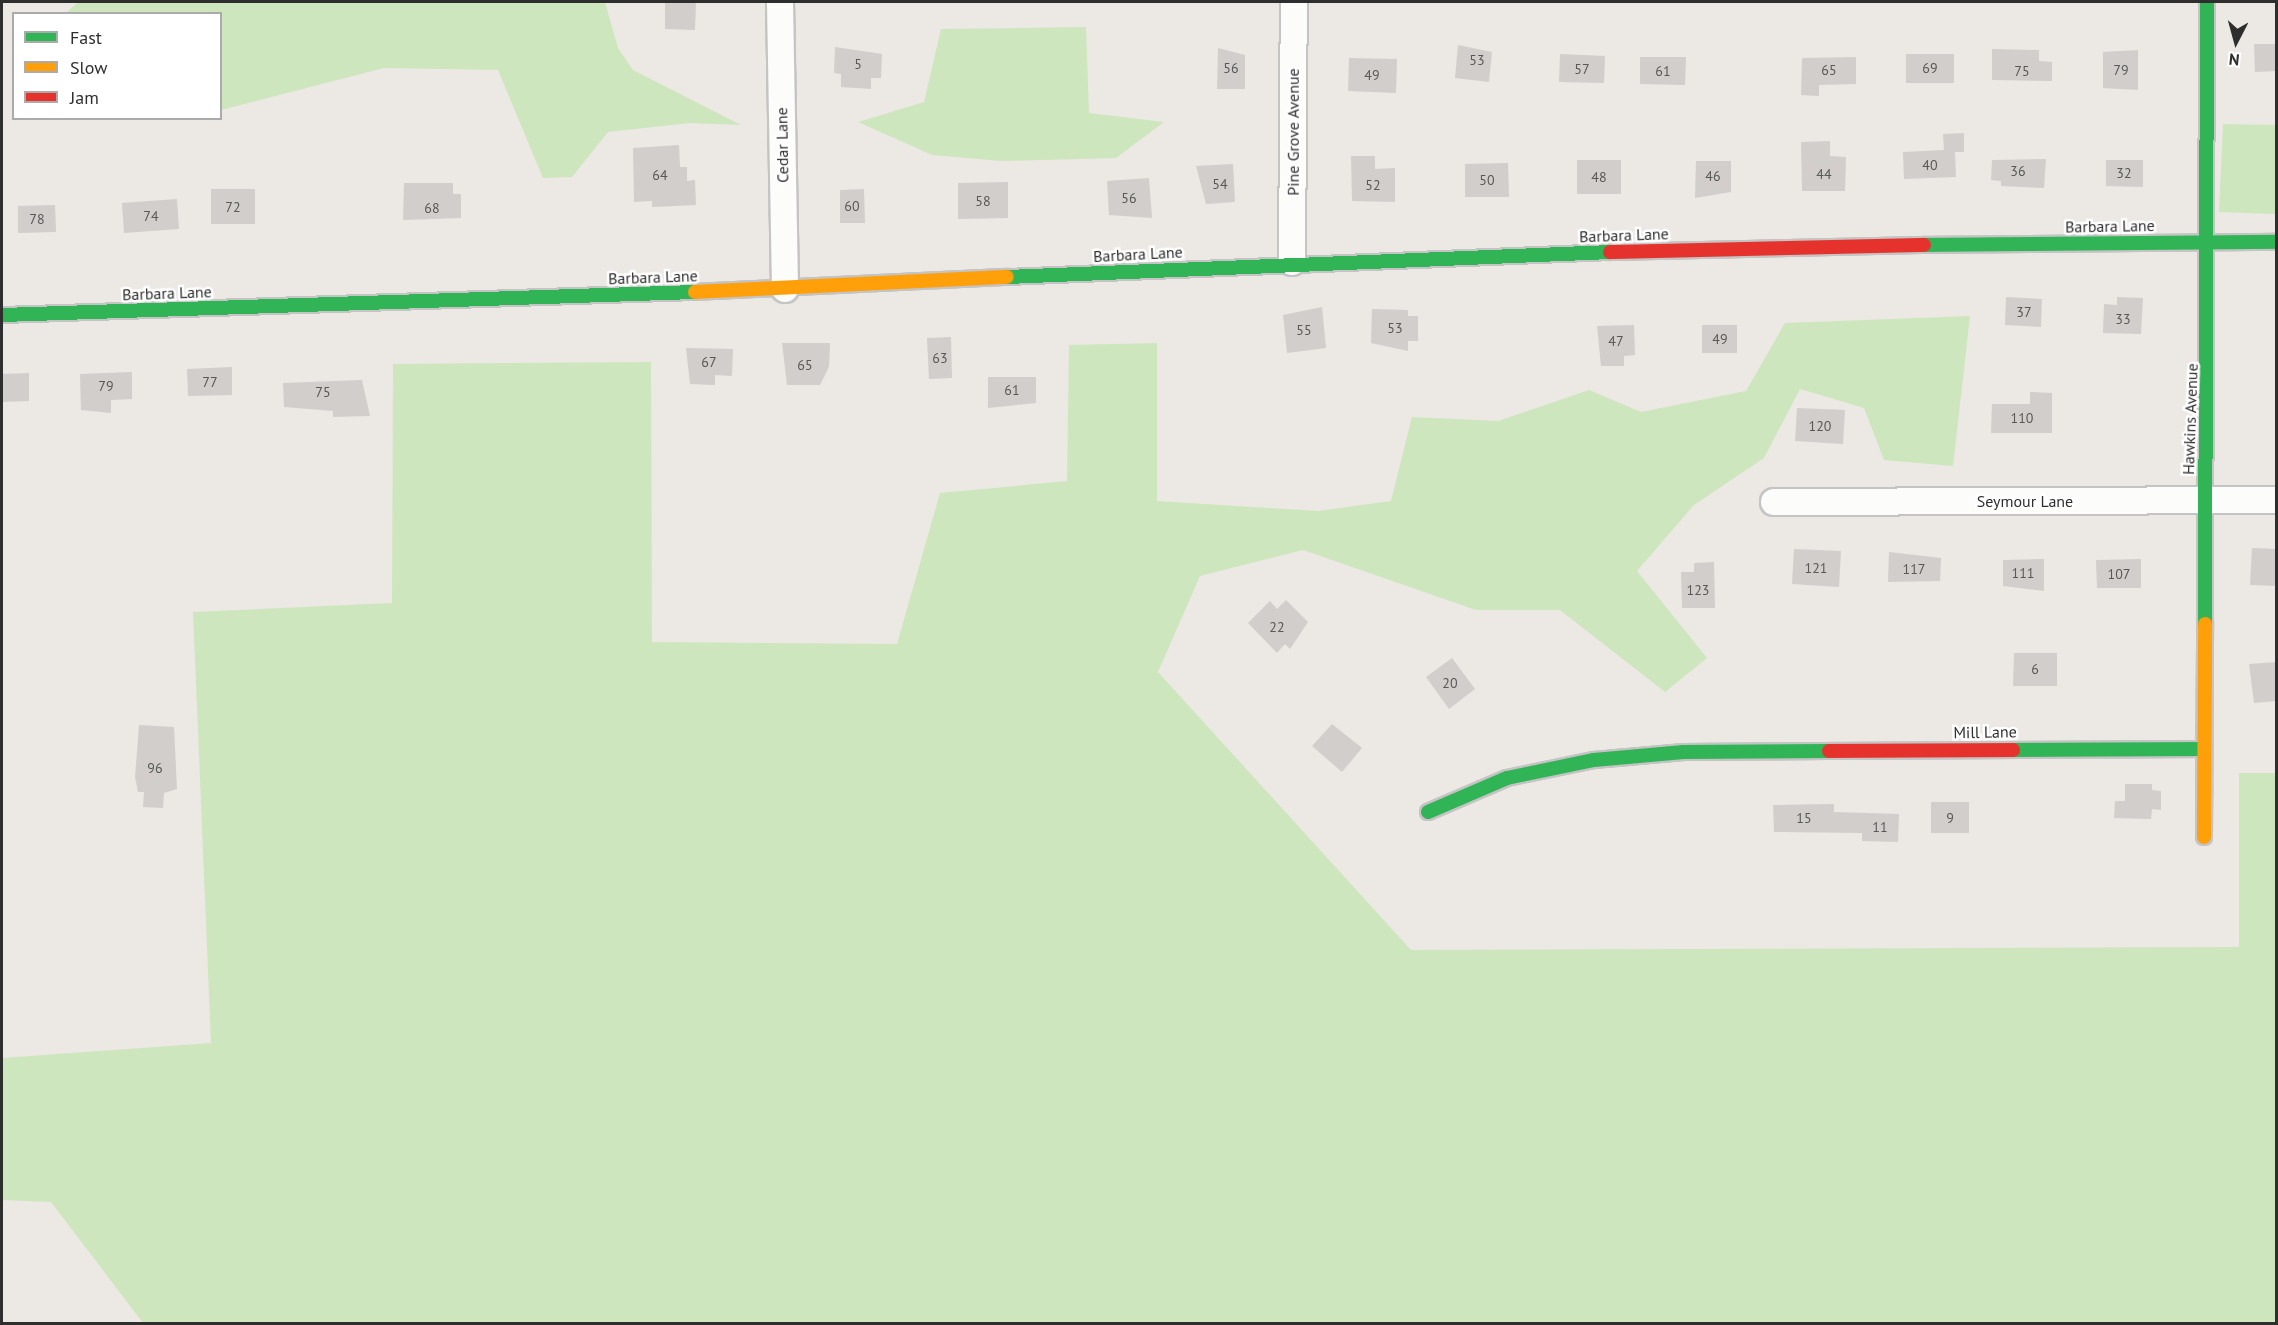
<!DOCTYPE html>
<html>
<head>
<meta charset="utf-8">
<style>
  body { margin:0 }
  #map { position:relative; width:2278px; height:1325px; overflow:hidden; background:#ece8e4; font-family:"PT Sans",sans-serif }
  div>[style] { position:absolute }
  .green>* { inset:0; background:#cee6be }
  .building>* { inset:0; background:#d1cecb }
  .roads { filter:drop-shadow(2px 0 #c5c4c5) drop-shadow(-2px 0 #c5c4c5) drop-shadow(0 2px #c5c4c5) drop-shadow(0 -2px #c5c4c5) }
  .street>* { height:26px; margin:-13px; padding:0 13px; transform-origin:13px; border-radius:13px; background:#fcfcfb }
  .fast>* { height:14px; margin:-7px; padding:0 7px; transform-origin:7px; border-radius:7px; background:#30b455 }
  .slow>* { height:14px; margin:-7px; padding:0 7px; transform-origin:7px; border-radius:7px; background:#ff9f0a }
  .jam>* { height:14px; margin:-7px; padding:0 7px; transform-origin:7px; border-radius:7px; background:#e5322d }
  span { translate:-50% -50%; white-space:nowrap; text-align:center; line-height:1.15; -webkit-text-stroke:5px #fff; paint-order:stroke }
  .number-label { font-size:14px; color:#585857 }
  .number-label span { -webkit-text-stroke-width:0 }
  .street-label { font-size:16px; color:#2e2e2e }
  .frame { position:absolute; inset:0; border:3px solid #2e2e2e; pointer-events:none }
  .legend { position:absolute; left:12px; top:12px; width:210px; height:108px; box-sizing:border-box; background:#fff; border:2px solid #ababab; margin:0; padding:8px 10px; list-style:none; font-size:18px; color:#2e2e2e }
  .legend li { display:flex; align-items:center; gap:12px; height:30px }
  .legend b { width:30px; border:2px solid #ababab }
  .north { position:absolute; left:2206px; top:12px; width:60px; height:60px; -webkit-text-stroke:4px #fff; paint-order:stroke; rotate:186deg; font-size:16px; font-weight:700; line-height:24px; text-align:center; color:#2e2e2e }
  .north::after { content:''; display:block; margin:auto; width:21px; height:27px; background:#2e2e2e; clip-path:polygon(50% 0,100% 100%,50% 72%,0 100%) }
</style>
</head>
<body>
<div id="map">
  <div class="green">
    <div style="clip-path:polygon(78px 2px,605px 2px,618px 48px,633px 70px,741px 125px,690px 123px,608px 132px,572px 177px,543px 178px,498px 70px,384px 68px,221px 110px,220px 14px,66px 13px)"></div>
    <div style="clip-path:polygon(1086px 27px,1089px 113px,1164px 122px,1116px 158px,1002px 161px,932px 155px,858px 122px,924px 102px,941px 29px)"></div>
    <div style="clip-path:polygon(2223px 124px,2276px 125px,2276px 214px,2219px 212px)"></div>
    <div style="clip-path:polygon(1970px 316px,1953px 466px,1884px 460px,1864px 408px,1800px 389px,1764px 458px,1694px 505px,1637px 571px,1707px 658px,1665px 692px,1560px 610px,1476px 610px,1303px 550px,1200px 576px,1158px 672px,1411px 950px,2239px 947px,2239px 773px,2276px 773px,2276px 1323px,143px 1323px,51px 1202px,2px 1200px,2px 1058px,211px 1043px,193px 612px,392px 603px,393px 364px,651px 362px,652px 642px,897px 644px,940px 493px,1067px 481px,1069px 345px,1157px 343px,1157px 501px,1318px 511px,1391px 501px,1412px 417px,1498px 421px,1589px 390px,1641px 412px,1746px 391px,1785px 323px)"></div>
  </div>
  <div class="building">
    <div style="clip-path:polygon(665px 2px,696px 2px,695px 30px,665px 29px)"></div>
    <div style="clip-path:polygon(2254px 44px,2277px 44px,2277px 71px,2255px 72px)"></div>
    <div style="clip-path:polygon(1458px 45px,1492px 52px,1489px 82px,1455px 78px)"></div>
    <div style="clip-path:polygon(835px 47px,882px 54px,881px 78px,871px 78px,871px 89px,841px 87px,841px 74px,834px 73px)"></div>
    <div style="clip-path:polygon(1218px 48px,1245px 55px,1245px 89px,1217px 89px)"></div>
    <div style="clip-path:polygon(1992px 49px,2039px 50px,2039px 61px,2052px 62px,2052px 81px,1992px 80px)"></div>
    <div style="clip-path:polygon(2138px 50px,2138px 90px,2103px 88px,2103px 52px)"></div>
    <div style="clip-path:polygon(1560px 54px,1605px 56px,1604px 83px,1559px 82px)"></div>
    <div style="clip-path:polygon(1906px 54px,1954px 54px,1954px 83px,1906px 83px)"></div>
    <div style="clip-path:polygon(1640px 57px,1686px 57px,1685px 85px,1640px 84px)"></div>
    <div style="clip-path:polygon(1856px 57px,1856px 84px,1819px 85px,1819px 96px,1801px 95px,1802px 58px)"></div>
    <div style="clip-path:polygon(1349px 58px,1397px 59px,1396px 93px,1348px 91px)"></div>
    <div style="clip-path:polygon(1964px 133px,1964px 152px,1955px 152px,1956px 177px,1904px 179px,1903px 152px,1944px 150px,1943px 134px)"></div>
    <div style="clip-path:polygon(1830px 141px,1830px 156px,1846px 157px,1845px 191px,1802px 191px,1801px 142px)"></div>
    <div style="clip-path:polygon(679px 145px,680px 167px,687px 167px,687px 181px,695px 180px,696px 205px,652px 207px,652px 201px,634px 202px,633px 148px)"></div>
    <div style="clip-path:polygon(1351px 156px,1375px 156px,1375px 169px,1395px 168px,1395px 202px,1352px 201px)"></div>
    <div style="clip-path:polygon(2046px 159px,2044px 188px,2001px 186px,2001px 181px,1991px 180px,1992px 160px)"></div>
    <div style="clip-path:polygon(1577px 160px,1621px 160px,1621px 194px,1577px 194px)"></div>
    <div style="clip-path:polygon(2106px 160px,2143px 160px,2143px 187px,2106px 186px)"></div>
    <div style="clip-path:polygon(1696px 161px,1731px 161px,1731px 192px,1695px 198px)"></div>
    <div style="clip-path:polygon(1508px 163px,1509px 197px,1465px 197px,1465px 164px)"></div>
    <div style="clip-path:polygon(1233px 164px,1235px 202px,1206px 204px,1196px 166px)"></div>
    <div style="clip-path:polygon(1149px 178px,1152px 218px,1109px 215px,1107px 181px)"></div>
    <div style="clip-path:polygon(1008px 182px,1008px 218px,958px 219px,958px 183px)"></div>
    <div style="clip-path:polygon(404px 183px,453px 183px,453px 194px,461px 194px,461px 218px,403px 220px)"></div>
    <div style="clip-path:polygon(211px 189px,255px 189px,255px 224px,211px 224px)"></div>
    <div style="clip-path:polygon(864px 189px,865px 223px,840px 223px,840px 190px)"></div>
    <div style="clip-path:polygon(177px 199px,179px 229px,124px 233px,122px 203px)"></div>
    <div style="clip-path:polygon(55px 205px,56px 232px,18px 233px,18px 206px)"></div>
    <div style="clip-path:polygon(2006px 297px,2042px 299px,2041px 327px,2005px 325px)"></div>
    <div style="clip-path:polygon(2117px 297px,2143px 298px,2141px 334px,2103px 333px,2104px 304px,2117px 305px)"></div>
    <div style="clip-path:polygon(1322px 307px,1326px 348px,1287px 353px,1283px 315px)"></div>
    <div style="clip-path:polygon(1372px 309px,1408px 310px,1408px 316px,1418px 316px,1418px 341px,1408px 341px,1408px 351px,1371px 343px)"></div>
    <div style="clip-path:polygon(1634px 325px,1635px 355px,1624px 356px,1624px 366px,1601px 366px,1597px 326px)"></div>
    <div style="clip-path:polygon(1702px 325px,1737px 325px,1737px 353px,1702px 353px)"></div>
    <div style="clip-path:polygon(951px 337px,952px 378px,929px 379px,927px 338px)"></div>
    <div style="clip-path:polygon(782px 343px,830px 343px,829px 367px,820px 385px,787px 385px)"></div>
    <div style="clip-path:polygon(686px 348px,733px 349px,732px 376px,715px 375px,715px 385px,690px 384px)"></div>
    <div style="clip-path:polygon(232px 367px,232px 395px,188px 396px,187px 369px)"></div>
    <div style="clip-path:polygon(132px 372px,132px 399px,111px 400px,111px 413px,81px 410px,80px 374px)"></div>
    <div style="clip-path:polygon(29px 373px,29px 401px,2px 402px,2px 374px)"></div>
    <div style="clip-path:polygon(988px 377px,1036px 377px,1036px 403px,988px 408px)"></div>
    <div style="clip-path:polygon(362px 380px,370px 416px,333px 417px,333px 411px,284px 407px,283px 383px)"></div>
    <div style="clip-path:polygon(2030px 392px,2052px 393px,2052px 433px,1991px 433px,1992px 404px,2030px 404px)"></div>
    <div style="clip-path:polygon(1797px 408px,1845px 410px,1843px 444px,1795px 441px)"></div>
    <div style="clip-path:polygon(2252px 548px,2277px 549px,2277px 586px,2250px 585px)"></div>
    <div style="clip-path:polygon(1794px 549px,1841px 551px,1839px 587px,1792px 584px)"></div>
    <div style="clip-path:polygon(1889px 552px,1941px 558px,1940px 581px,1888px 582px)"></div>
    <div style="clip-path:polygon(2044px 559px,2044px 591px,2003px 586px,2003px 560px)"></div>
    <div style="clip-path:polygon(2141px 559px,2141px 588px,2097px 588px,2096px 560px)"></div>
    <div style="clip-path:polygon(1714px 562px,1715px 608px,1682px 608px,1681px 572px,1694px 572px,1694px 563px)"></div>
    <div style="clip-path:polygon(1286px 600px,1308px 622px,1290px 649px,1285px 644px,1277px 653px,1248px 623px,1270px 601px,1277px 609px)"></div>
    <div style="clip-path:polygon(2014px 653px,2057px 653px,2057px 686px,2013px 686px)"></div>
    <div style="clip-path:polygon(1452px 658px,1475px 689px,1449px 709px,1426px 677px)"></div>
    <div style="clip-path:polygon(2277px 662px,2277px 701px,2254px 703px,2249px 664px)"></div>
    <div style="clip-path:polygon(1332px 724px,1362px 748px,1342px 772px,1312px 746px)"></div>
    <div style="clip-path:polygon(139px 725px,174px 727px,177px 789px,164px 793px,163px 808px,143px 807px,144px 792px,138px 792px,135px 777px)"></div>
    <div style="clip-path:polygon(2125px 784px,2152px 784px,2152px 790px,2161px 791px,2161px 810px,2152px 809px,2151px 819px,2114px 818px,2115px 801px,2125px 801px)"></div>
    <div style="clip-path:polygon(1931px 802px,1969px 802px,1969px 833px,1931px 833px)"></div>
    <div style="clip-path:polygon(1834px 804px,1834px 812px,1899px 814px,1898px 842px,1862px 841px,1862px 833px,1774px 832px,1773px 805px)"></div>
  </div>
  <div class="roads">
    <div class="street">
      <div style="left:780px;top:2px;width:287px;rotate:89deg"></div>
      <div style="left:1292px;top:262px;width:260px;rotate:-89.6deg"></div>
      <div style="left:1774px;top:502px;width:502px;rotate:-0.23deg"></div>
    </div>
    <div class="fast">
      <div style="left:1924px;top:245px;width:352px;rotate:-0.5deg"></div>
      <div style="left:1007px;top:277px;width:604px;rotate:-2.37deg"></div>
      <div style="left:2px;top:315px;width:693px;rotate:-1.9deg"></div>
      <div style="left:2205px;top:624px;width:622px;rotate:-89.82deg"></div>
      <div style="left:2013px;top:750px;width:187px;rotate:-0.3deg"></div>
      <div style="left:1428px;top:812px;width:86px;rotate:-23.3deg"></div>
      <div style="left:1507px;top:778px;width:89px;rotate:-11.7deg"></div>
      <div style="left:1594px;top:760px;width:90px;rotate:-5.1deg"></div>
      <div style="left:1684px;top:752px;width:145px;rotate:-0.4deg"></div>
    </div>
    <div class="slow">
      <div style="left:695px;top:292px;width:312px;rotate:-2.8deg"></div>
      <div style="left:2204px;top:837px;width:213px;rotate:-89.7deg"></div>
    </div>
    <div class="jam">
      <div style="left:1610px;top:252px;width:314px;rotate:-1.3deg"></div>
      <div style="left:1829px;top:751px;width:184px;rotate:-0.3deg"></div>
    </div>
  </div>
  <div class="number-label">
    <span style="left:1477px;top:60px">53</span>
    <span style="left:858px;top:64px">5</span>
    <span style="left:1231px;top:68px">56</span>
    <span style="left:1930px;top:68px">69</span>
    <span style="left:1582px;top:69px">57</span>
    <span style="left:1829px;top:70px">65</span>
    <span style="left:2121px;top:70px">79</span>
    <span style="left:1663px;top:71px">61</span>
    <span style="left:2022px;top:71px">75</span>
    <span style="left:1372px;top:75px">49</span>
    <span style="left:1930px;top:165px">40</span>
    <span style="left:2018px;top:171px">36</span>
    <span style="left:2124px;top:173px">32</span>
    <span style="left:1824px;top:174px">44</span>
    <span style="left:660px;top:175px">64</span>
    <span style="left:1713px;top:176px">46</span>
    <span style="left:1599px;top:177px">48</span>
    <span style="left:1487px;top:180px">50</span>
    <span style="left:1220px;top:184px">54</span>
    <span style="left:1373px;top:185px">52</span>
    <span style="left:1129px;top:198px">56</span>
    <span style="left:983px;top:201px">58</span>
    <span style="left:852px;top:206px">60</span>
    <span style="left:233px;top:207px">72</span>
    <span style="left:432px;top:208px">68</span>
    <span style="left:151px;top:216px">74</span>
    <span style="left:37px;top:219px">78</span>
    <span style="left:2024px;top:312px">37</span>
    <span style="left:2123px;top:319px">33</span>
    <span style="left:1395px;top:328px">53</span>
    <span style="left:1304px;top:330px">55</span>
    <span style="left:1720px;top:339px">49</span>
    <span style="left:1616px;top:341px">47</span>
    <span style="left:940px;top:358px">63</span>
    <span style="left:709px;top:362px">67</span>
    <span style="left:805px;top:365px">65</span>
    <span style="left:210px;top:382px">77</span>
    <span style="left:106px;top:386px">79</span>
    <span style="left:1012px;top:390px">61</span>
    <span style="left:323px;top:392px">75</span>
    <span style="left:2022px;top:418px">110</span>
    <span style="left:1820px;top:426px">120</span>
    <span style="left:1816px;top:568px">121</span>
    <span style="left:1914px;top:569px">117</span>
    <span style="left:2023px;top:573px">111</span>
    <span style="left:2119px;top:574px">107</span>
    <span style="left:1698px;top:590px">123</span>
    <span style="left:1277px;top:627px">22</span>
    <span style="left:2035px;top:669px">6</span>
    <span style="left:1450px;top:683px">20</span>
    <span style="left:155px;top:768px">96</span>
    <span style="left:1804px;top:818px">15</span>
    <span style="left:1950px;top:818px">9</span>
    <span style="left:1880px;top:827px">11</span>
  </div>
  <div class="street-label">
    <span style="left:1293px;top:132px;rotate:-90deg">Pine Grove Avenue</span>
    <span style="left:782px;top:145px;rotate:-91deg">Cedar Lane</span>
    <span style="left:2110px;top:226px;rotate:-1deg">Barbara Lane</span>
    <span style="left:1624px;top:235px;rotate:-2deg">Barbara Lane</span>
    <span style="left:1138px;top:254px;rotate:-3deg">Barbara Lane</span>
    <span style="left:653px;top:277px;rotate:-2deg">Barbara Lane</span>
    <span style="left:167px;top:293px;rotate:-2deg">Barbara Lane</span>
    <span style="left:2190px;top:419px;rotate:-88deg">Hawkins Avenue</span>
    <span style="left:2025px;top:501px">Seymour Lane</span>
    <span style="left:1985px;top:732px;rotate:-1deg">Mill Lane</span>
  </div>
  <div class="frame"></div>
  <ul class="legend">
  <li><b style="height:8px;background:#30b455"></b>Fast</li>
  <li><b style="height:8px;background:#ff9f0a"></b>Slow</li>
  <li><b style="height:8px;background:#e5322d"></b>Jam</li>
  </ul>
  <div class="north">N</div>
</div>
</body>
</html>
